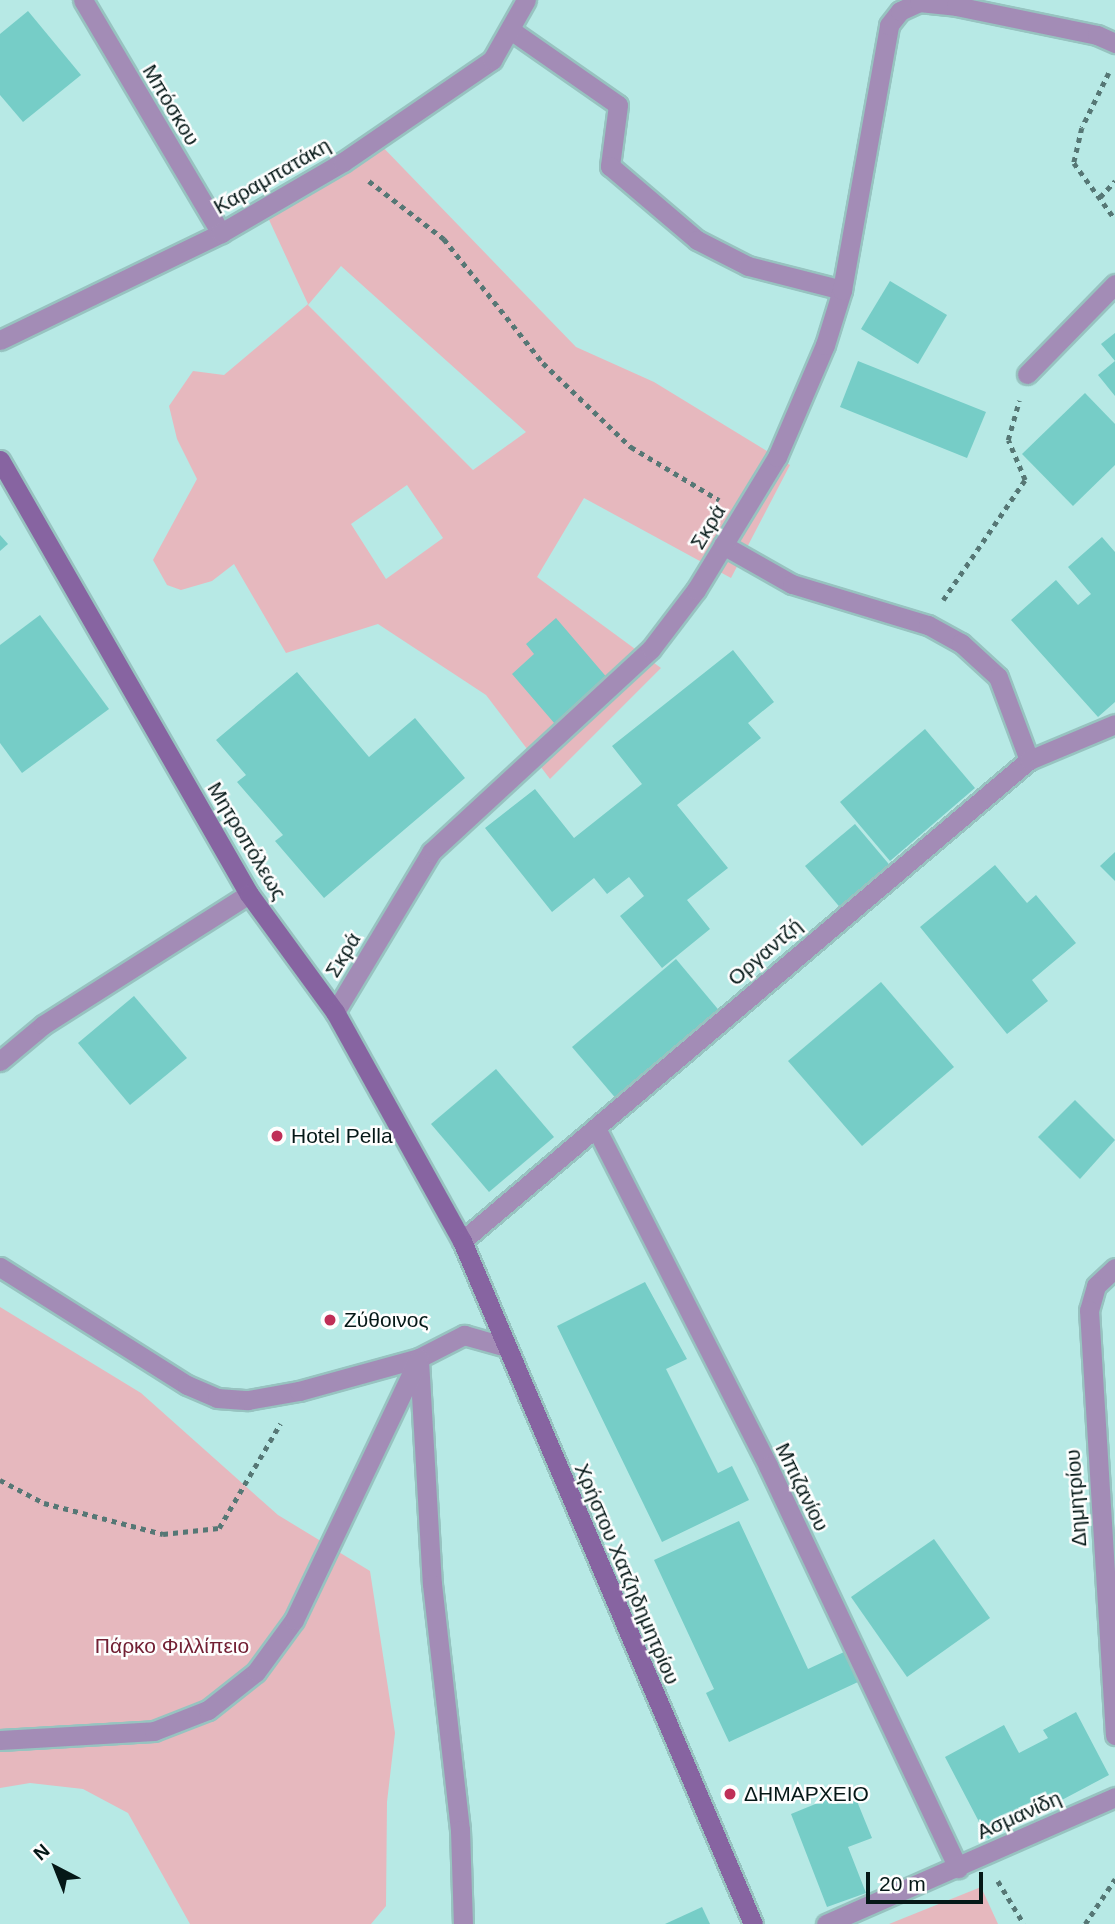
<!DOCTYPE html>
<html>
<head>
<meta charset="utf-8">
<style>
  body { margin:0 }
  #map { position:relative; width:1115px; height:1924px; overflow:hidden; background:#b7e9e5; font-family:Helvetica,sans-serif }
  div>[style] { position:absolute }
  .green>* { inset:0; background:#e6b8be }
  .building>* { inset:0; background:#76cdc7 }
  .path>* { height:4.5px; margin-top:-2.25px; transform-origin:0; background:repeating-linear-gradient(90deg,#567775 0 5px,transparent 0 10px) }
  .roads { filter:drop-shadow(2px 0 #97c3c0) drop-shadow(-2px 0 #97c3c0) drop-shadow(0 2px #97c3c0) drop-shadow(0 -2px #97c3c0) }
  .pedestrian>* { height:19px; margin:-9.5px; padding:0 9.5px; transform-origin:9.5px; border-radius:9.5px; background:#a38cb6 }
  .minor>* { height:19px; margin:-9.5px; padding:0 9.5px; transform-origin:9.5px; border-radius:9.5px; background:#a38cb6 }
  .secondary>* { height:19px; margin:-9.5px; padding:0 9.5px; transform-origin:9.5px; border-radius:9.5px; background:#8764a1 }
  .dots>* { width:19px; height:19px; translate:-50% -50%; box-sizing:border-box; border:4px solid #fefefe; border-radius:50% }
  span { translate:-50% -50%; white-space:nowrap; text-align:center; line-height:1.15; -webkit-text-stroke:5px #fefefe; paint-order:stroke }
  .street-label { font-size:21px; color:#051817 }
  .poi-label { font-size:21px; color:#051817 }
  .left { translate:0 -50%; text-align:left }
  .park-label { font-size:21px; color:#722034 }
  .north { position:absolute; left:21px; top:1833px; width:70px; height:70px; -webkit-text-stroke:5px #fefefe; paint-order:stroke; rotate:318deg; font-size:19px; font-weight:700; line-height:28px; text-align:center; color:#051817 }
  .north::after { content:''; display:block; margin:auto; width:24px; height:32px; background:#051817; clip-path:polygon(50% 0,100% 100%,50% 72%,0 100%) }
  .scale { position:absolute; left:866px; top:1872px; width:117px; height:32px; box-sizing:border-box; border:4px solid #051817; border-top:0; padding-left:9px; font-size:21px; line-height:24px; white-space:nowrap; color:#051817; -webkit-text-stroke:5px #fefefe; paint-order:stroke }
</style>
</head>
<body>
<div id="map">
  <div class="green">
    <div style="clip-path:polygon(evenodd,375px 139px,576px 347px,654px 382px,790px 465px,731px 578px,584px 498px,537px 577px,661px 668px,550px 779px,486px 695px,378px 624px,286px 653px,234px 564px,212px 581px,181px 590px,167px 585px,153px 560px,197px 479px,177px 439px,169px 406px,193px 371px,224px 375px,308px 304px,264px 209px,375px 139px,341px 266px,526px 432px,473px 470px,308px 305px,341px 266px,375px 139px,407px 485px,443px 538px,386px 579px,351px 524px,407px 485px)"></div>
    <div style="clip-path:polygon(0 1307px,141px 1393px,278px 1515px,370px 1571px,395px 1733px,387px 1802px,386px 1906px,371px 1924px,190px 1924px,128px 1813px,83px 1789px,30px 1783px,0 1788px)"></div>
    <div style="clip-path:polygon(981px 1887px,998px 1924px,889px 1924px)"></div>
  </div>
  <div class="building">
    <div style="clip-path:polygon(28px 11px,81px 75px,23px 122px,0 95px,0 34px)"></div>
    <div style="clip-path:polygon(890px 281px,947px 315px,918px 364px,861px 329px)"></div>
    <div style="clip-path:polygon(1115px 333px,1115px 361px,1101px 344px)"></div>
    <div style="clip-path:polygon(858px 361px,986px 412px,967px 458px,840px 407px)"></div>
    <div style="clip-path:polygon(1115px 361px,1115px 396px,1098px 375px)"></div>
    <div style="clip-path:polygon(1085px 393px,1115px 424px,1115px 465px,1073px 506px,1022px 454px)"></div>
    <div style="clip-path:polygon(0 535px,8px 544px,0 551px)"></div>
    <div style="clip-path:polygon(1102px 537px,1115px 552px,1115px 702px,1098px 717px,1011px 620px,1056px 580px,1078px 605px,1091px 594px,1068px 567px)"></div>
    <div style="clip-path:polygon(40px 615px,109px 709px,22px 773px,0 743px,0 645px)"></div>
    <div style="clip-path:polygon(556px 618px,609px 680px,555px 724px,512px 674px,534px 654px,526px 644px)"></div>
    <div style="clip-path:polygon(733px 650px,774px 702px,748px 723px,761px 738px,677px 805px,728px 868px,687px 900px,710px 929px,662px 968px,620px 916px,644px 896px,629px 877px,607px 894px,594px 878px,552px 912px,485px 828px,535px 789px,574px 838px,642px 784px,612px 746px)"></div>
    <div style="clip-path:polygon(297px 672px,369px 757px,415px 718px,465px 778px,324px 898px,275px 841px,283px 835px,237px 782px,246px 775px,216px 740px)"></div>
    <div style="clip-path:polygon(925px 729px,975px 788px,890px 861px,840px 802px)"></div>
    <div style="clip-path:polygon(855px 824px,893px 869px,843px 911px,805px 866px)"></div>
    <div style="clip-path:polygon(1115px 852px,1115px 881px,1100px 866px)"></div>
    <div style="clip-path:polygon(995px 865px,1027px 903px,1036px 895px,1076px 943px,1032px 980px,1048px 1001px,1007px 1034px,920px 927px)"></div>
    <div style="clip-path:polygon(676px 959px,722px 1014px,618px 1101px,572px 1047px)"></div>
    <div style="clip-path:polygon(881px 982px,954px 1067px,862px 1146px,788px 1061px)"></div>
    <div style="clip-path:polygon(134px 996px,187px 1058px,130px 1105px,78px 1043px)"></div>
    <div style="clip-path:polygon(496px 1069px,554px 1137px,489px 1192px,431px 1124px)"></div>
    <div style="clip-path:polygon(1075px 1100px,1115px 1140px,1080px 1179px,1038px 1137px)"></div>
    <div style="clip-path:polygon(645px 1282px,687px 1359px,666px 1369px,718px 1473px,732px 1466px,749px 1500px,662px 1542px,557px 1326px)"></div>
    <div style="clip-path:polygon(739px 1521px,808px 1669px,844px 1652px,858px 1682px,729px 1742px,706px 1693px,714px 1689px,654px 1560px)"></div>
    <div style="clip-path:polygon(934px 1539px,990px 1618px,907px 1677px,851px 1597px)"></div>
    <div style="clip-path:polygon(1076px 1712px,1109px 1775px,988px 1839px,945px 1757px,1004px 1725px,1019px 1753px,1048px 1738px,1043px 1730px)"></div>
    <div style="clip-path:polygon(852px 1789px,872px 1838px,848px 1847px,866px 1893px,827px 1907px,791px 1814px)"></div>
    <div style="clip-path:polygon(702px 1907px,710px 1924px,665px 1924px)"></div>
  </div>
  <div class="path">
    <div style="left:1109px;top:73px;width:61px;rotate:116.1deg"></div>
    <div style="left:1082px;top:128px;width:36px;rotate:103deg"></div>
    <div style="left:1074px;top:163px;width:69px;rotate:53.8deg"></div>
    <div style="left:369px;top:181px;width:95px;rotate:37.7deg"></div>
    <div style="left:444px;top:239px;width:159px;rotate:51.4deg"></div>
    <div style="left:543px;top:363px;width:122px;rotate:43.7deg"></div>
    <div style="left:631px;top:447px;width:103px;rotate:31.1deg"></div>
    <div style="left:1100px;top:197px;width:22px;rotate:-47deg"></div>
    <div style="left:943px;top:600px;width:145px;rotate:-55.7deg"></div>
    <div style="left:1025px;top:480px;width:43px;rotate:-113deg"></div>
    <div style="left:1008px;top:440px;width:41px;rotate:-74.2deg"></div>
    <div style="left:0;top:1480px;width:50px;rotate:27.6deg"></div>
    <div style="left:44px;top:1503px;width:123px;rotate:14.6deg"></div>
    <div style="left:163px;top:1534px;width:56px;rotate:-6.1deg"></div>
    <div style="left:219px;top:1528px;width:121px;rotate:-59.6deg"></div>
    <div style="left:998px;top:1881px;width:50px;rotate:58.8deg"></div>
    <div style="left:1085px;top:1924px;width:54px;rotate:-56.3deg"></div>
  </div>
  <div class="roads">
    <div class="pedestrian">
      <div style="left:512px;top:31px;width:129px;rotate:34.9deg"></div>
      <div style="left:618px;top:105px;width:62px;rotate:97.5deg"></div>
    </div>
    <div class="minor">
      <div style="left:83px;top:0;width:271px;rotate:59.4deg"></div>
      <div style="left:610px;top:166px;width:114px;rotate:40.4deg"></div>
      <div style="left:697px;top:240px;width:57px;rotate:27deg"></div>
      <div style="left:748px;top:266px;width:97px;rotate:14.3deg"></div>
      <div style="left:0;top:340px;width:246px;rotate:-25.8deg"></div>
      <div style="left:221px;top:233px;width:141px;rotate:-30.2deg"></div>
      <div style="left:343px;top:162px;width:181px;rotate:-34.4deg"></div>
      <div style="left:492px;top:60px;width:69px;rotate:-60.5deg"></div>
      <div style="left:1027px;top:374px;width:126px;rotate:-45.6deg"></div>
      <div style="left:723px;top:545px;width:79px;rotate:29.5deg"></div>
      <div style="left:792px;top:584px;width:142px;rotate:16.8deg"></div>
      <div style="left:928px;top:625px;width:38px;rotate:29deg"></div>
      <div style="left:961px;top:643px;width:50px;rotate:42.6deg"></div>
      <div style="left:998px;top:677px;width:89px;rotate:69.5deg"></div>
      <div style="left:335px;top:1012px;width:187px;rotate:-59deg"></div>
      <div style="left:431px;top:852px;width:299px;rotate:-42.7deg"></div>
      <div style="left:651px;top:649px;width:74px;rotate:-52.7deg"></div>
      <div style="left:696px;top:590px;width:156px;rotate:-58.7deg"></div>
      <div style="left:777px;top:457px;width:122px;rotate:-66.8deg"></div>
      <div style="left:825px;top:345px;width:58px;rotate:-72.8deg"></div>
      <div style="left:842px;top:290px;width:269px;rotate:-79.9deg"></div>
      <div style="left:889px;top:25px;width:18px;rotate:-52deg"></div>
      <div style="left:900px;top:11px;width:21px;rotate:-25deg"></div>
      <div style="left:919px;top:2px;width:37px;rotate:6deg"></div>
      <div style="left:956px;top:6px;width:144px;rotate:11.6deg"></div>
      <div style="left:1097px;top:35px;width:20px;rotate:24deg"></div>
      <div style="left:0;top:1061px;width:56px;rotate:-39.9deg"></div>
      <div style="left:43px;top:1025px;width:244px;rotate:-32.5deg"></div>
      <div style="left:597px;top:1130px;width:377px;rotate:63deg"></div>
      <div style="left:768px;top:1466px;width:445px;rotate:64.7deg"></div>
      <div style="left:462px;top:1241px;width:744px;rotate:-40.31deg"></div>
      <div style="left:1029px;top:760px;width:93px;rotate:-22.7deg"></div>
      <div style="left:0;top:1267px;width:221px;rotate:32.3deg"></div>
      <div style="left:187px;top:1385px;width:33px;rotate:23deg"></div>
      <div style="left:217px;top:1398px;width:31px;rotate:4deg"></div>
      <div style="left:248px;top:1400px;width:52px;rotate:-10deg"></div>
      <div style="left:299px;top:1391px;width:124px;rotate:-15.4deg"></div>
      <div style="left:419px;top:1358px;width:51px;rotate:-27.1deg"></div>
      <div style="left:464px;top:1335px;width:41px;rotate:15.8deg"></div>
      <div style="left:1115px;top:1268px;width:26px;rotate:137deg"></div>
      <div style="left:1096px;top:1286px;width:25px;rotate:106deg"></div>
      <div style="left:1089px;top:1310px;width:426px;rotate:86.5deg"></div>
      <div style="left:419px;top:1360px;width:224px;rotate:86.7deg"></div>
      <div style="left:432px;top:1584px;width:248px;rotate:83.5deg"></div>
      <div style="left:460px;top:1830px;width:94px;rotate:88.2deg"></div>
      <div style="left:0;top:1740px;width:154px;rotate:-3.3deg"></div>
      <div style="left:154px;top:1731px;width:58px;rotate:-21.3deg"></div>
      <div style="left:208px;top:1710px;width:61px;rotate:-38.4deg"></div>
      <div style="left:256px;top:1672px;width:64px;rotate:-53.8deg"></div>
      <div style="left:294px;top:1620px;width:290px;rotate:-64.5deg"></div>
      <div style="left:826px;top:1924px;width:316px;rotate:-23.7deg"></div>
    </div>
    <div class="secondary">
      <div style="left:0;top:460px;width:500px;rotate:60.16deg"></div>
      <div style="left:249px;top:894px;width:146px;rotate:53.9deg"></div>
      <div style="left:335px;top:1012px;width:262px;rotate:61deg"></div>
      <div style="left:462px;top:1241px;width:742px;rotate:66.92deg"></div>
    </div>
  </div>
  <div class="dots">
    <div style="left:277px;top:1136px;background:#bf2f57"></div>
    <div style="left:330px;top:1320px;background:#bf2f57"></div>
    <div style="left:730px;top:1794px;background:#bf2f57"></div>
  </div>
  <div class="street-label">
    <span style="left:171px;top:105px;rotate:59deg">Μπόσκου</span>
    <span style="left:272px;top:176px;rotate:-30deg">Καραμπατάκη</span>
    <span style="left:708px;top:527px;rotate:-59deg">Σκρά</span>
    <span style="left:247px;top:841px;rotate:59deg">Μητροπόλεως</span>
    <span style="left:765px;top:952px;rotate:-41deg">Οργαντζή</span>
    <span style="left:343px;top:955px;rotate:-59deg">Σκρά</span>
    <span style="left:802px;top:1487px;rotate:64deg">Μπιζανίου</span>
    <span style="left:1076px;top:1498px;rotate:-94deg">Δημητρίου</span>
    <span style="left:627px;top:1574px;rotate:67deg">Χρήστου Χατζηδημητρίου</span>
    <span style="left:1019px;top:1815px;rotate:-24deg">Ασμανίδη</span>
  </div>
  <div class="poi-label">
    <span class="left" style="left:291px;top:1136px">Hotel Pella</span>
    <span class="left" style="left:344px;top:1320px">Ζύθοινος</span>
    <span class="left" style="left:744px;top:1794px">ΔΗΜΑΡΧΕΙΟ</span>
  </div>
  <div class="park-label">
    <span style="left:172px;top:1646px">Πάρκο Φιλλίπειο</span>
  </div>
  <div class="north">N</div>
  <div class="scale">20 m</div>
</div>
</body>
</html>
